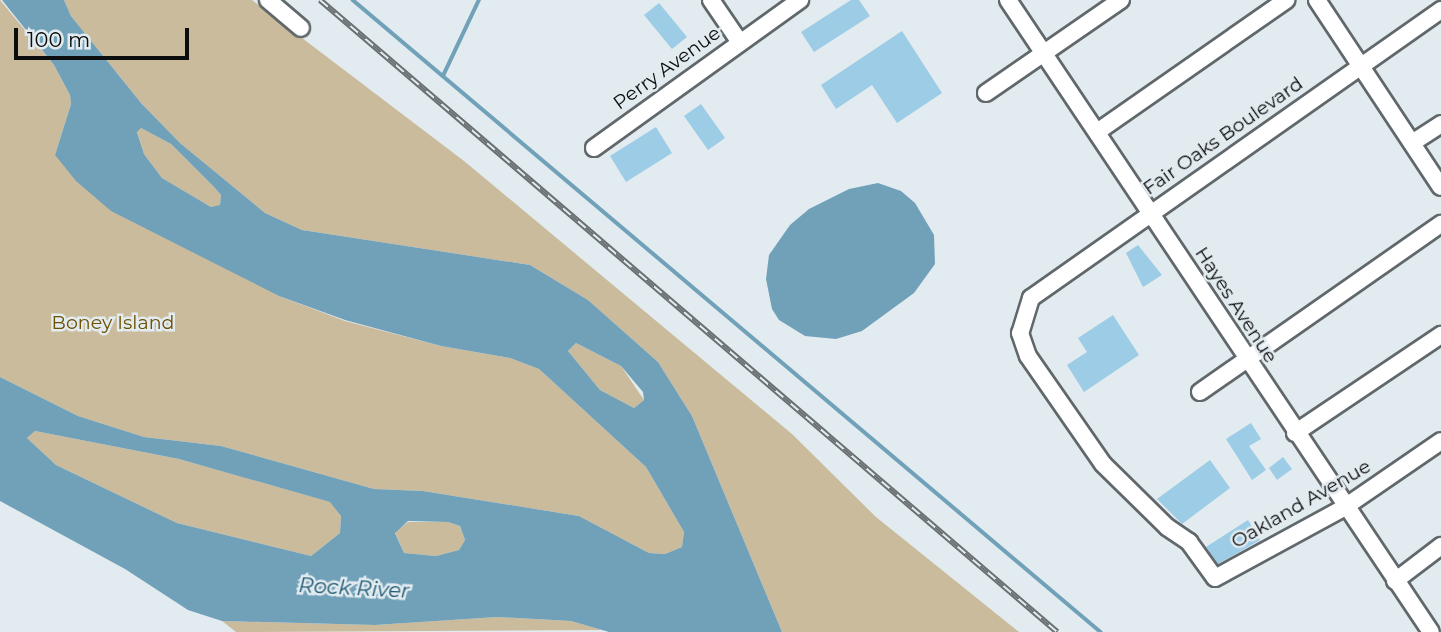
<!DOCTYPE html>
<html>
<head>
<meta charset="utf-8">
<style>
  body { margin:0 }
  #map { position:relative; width:1441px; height:632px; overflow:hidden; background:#e2ebef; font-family:Montserrat,sans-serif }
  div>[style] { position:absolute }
  .green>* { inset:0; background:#cbbb9d }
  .water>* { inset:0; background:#71a1b9 }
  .stream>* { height:3.5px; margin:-1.75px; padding:0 1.75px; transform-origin:1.75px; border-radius:1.75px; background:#71a1b9 }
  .building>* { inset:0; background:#9ccce6 }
  .roads { filter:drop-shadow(2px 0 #61686c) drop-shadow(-2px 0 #61686c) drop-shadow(0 2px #61686c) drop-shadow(0 -2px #61686c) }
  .minor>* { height:16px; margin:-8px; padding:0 8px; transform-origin:8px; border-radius:8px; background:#fff }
  .rail>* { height:6px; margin-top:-3px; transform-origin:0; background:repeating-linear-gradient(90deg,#e2ebef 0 10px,#6a6f72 0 20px); box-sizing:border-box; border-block:2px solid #6a6f72 }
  span { translate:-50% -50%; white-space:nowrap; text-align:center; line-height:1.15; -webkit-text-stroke:5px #e2ebef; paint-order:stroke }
  .street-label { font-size:19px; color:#0b0d0f }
  .park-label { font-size:19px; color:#6d5101 }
  .water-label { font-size:21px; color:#1b5771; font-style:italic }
  .scale { position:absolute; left:14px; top:28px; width:175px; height:32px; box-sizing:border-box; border:4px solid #0b0d0f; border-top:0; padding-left:9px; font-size:21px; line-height:24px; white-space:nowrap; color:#0b0d0f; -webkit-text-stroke:5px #e2ebef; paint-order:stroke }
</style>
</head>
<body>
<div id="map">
  <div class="green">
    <div style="clip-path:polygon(0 0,54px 65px,70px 95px,71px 104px,55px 155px,279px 296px,345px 321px,441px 346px,510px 358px,539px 369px,646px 467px,684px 532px,682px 547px,665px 554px,649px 553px,579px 516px,423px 491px,374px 489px,221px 446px,144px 437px,78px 416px,0 377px)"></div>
    <div style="clip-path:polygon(64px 0,252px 0,464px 161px,792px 434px,876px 517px,1019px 632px,782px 632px,692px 416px,658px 362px,588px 300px,530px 265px,302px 230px,265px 213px,180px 143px,141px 103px,71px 16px)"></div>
    <div style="clip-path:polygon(141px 128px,171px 144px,214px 187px,221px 195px,220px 206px,211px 207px,162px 178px,144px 154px,137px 131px)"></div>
    <div style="clip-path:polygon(576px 343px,621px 366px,644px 400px,634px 408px,600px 390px,568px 351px)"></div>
    <div style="clip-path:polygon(35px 431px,179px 459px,331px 502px,341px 516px,340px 533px,311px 556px,177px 523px,56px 465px,27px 438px)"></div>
    <div style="clip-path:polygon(408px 522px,448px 522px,460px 526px,465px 540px,459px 550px,436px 556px,404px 553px,395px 532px)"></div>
    <div style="clip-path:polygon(497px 617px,571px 621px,602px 630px,236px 632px,222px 621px,375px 625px)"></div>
  </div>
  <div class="water">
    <div style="clip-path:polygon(evenodd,2px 0,64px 0,71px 16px,141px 103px,180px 143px,265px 213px,302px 230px,530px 265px,588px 300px,658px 362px,692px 416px,782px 632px,609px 632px,571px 621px,497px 617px,375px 625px,222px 621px,188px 610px,125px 569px,0 501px,0 377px,78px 416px,144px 437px,221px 446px,374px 489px,423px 491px,579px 516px,649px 553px,665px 554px,682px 547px,684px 532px,646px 467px,539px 369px,510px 358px,441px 346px,345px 320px,279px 296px,111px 211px,76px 181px,55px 155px,71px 104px,70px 95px,54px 65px,2px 0,141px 128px,171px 144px,214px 187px,221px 195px,220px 205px,211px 207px,162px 178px,144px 154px,137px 132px,141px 128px,2px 0,576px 343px,621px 366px,643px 392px,644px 400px,634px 408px,600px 390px,568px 351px,576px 343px,2px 0,35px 431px,179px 459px,330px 502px,341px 516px,340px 533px,311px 556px,177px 523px,56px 465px,27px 438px,35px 431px,2px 0,408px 521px,448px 522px,460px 526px,465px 540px,459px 550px,436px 556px,404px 553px,395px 533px,408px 521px)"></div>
    <div style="clip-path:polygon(878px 183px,901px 191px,915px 203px,934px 235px,935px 264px,914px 293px,862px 331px,836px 339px,805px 336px,779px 320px,772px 309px,766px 279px,769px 255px,790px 225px,809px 209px,849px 189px)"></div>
  </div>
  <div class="stream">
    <div style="left:353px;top:0;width:979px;rotate:40.2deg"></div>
    <div style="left:443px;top:76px;width:84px;rotate:-64.7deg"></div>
  </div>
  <div class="building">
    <div style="clip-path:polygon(851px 0,859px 0,870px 16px,814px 52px,801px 32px)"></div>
    <div style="clip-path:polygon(659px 3px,687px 37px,672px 49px,644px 15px)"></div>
    <div style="clip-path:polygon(902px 31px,942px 93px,897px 123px,872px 85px,836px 109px,821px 85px)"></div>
    <div style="clip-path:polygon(701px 104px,725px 138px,708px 150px,684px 116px)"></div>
    <div style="clip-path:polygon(656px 127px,672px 153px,626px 182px,610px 156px)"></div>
    <div style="clip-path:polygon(1138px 245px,1162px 275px,1143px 287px,1126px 253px)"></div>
    <div style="clip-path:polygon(1113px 315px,1139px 355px,1084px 392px,1067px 365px,1087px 352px,1078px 338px)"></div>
    <div style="clip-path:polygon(1251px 423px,1261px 439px,1249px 446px,1266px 470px,1252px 480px,1226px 439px)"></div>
    <div style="clip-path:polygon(1283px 457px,1292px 469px,1277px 480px,1269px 468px)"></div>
    <div style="clip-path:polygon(1210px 460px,1230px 488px,1182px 524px,1157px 499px)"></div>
    <div style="clip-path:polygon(1248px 520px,1260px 540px,1218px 564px,1206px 547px)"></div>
  </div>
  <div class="roads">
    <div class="minor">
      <div style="left:268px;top:0;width:43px;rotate:40.3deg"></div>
      <div style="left:711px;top:0;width:50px;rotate:55.7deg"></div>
      <div style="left:1008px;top:0;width:760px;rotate:56.21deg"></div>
      <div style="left:1317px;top:0;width:224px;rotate:56.5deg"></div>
      <div style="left:1441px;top:10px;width:501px;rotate:144.91deg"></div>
      <div style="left:1031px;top:298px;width:37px;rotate:107deg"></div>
      <div style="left:1020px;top:333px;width:24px;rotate:71deg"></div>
      <div style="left:1028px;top:356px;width:131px;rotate:55.2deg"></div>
      <div style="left:1103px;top:464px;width:90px;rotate:44.5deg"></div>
      <div style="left:1167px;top:527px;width:27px;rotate:34deg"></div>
      <div style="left:1189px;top:542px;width:44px;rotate:54.2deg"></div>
      <div style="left:1215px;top:578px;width:148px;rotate:-28.6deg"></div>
      <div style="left:1345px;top:507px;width:116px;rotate:-34.5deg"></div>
      <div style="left:986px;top:93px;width:164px;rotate:-34.6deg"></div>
      <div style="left:1097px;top:132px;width:231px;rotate:-34.9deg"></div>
      <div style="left:1412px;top:143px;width:35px;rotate:-33deg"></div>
      <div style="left:594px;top:148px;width:254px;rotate:-35.7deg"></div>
      <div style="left:1200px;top:392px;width:294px;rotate:-34.9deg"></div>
      <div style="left:1295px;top:433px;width:176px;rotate:-33.9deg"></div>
      <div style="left:1395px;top:581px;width:58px;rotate:-37.3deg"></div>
    </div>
  </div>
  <div class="rail">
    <div style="left:320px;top:0;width:971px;rotate:40.61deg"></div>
  </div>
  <div class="street-label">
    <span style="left:667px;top:68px;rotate:-36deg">Perry Avenue</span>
    <span style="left:1223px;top:136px;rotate:-35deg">Fair Oaks Boulevard</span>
    <span style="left:1236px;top:305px;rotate:57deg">Hayes Avenue</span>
    <span style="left:1301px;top:504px;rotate:-30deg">Oakland Avenue</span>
  </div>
  <div class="park-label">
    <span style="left:113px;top:323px">Boney Island</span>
  </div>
  <div class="water-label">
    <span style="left:354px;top:588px;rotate:3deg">Rock River</span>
  </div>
  <div class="scale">100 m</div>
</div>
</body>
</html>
